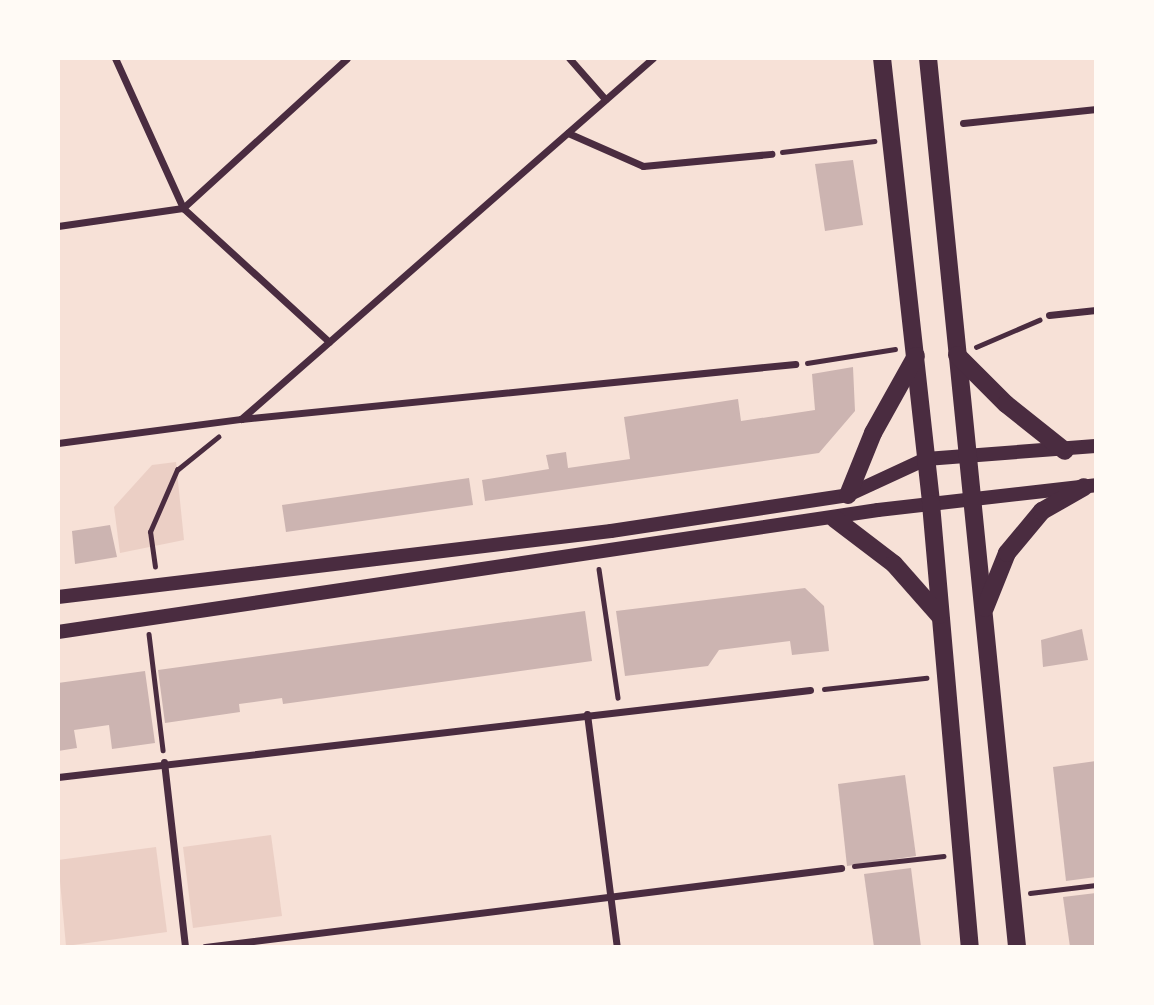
<!DOCTYPE html>
<html>
<head>
<meta charset="utf-8">
<style>
  body { margin:0 }
  #map { position:relative; width:1154px; height:1005px; overflow:hidden; background:#f7e1d7; font-family:Figtree,sans-serif }
  div>[style] { position:absolute }
  .green>* { inset:0; background:#ebcfc5 }
  .building>* { inset:0; background:#ccb4b1 }
  .path>* { height:4.5px; margin:-2.25px; padding:0 2.25px; transform-origin:2.25px; border-radius:2.25px; background:#4a2c40 }
  .minor>* { height:7px; margin:-3.5px; padding:0 3.5px; transform-origin:3.5px; border-radius:3.5px; background:#4a2c40 }
  .secondary>* { height:14px; margin:-7px; padding:0 7px; transform-origin:7px; border-radius:7px; background:#4a2c40 }
  .primary>* { height:18px; margin:-9px; padding:0 9px; transform-origin:9px; border-radius:9px; background:#4a2c40 }
  span { translate:-50% -50%; white-space:nowrap; text-align:center; line-height:1.15; -webkit-text-stroke:7px #fffaf5; paint-order:stroke }
  .frame { position:absolute; inset:0; border:60px solid #fffaf5; pointer-events:none }
</style>
</head>
<body>
<div id="map">
  <div class="green">
    <div style="clip-path:polygon(176px 462px,184px 540px,120px 553px,114px 507px,152px 465px)"></div>
    <div style="clip-path:polygon(271px 835px,282px 916px,193px 928px,183px 847px)"></div>
    <div style="clip-path:polygon(156px 847px,167px 932px,66px 946px,58px 860px)"></div>
  </div>
  <div class="building">
    <div style="clip-path:polygon(853px 160px,863px 225px,825px 231px,815px 164px)"></div>
    <div style="clip-path:polygon(853px 367px,855px 411px,819px 453px,485px 501px,482px 480px,549px 469px,546px 455px,566px 452px,568px 468px,630px 459px,624px 417px,738px 399px,741px 421px,815px 410px,812px 374px)"></div>
    <div style="clip-path:polygon(469px 478px,473px 505px,286px 532px,282px 505px)"></div>
    <div style="clip-path:polygon(110px 525px,117px 557px,75px 564px,72px 531px)"></div>
    <div style="clip-path:polygon(805px 588px,824px 606px,829px 651px,792px 655px,790px 641px,719px 650px,708px 666px,625px 676px,616px 611px)"></div>
    <div style="clip-path:polygon(585px 611px,592px 661px,283px 704px,282px 698px,239px 704px,240px 712px,165px 723px,158px 670px)"></div>
    <div style="clip-path:polygon(1082px 629px,1088px 660px,1043px 667px,1041px 640px)"></div>
    <div style="clip-path:polygon(145px 671px,155px 743px,112px 749px,109px 725px,74px 730px,77px 748px,58px 751px,58px 683px)"></div>
    <div style="clip-path:polygon(1096px 761px,1096px 877px,1066px 881px,1053px 767px)"></div>
    <div style="clip-path:polygon(905px 775px,916px 856px,847px 866px,838px 784px)"></div>
    <div style="clip-path:polygon(911px 868px,921px 947px,874px 947px,864px 874px)"></div>
    <div style="clip-path:polygon(1096px 893px,1096px 947px,1070px 947px,1063px 897px)"></div>
  </div>
  <div class="path">
    <div style="left:782px;top:152px;width:93px;rotate:-6.8deg"></div>
    <div style="left:976px;top:347px;width:69px;rotate:-23.2deg"></div>
    <div style="left:807px;top:363px;width:89px;rotate:-9deg"></div>
    <div style="left:155px;top:567px;width:35px;rotate:-98deg"></div>
    <div style="left:150px;top:532px;width:68px;rotate:-66.5deg"></div>
    <div style="left:177px;top:470px;width:53px;rotate:-38.8deg"></div>
    <div style="left:599px;top:569px;width:130px;rotate:81.6deg"></div>
    <div style="left:149px;top:634px;width:117px;rotate:83.1deg"></div>
    <div style="left:824px;top:689px;width:103px;rotate:-6.2deg"></div>
    <div style="left:854px;top:866px;width:90px;rotate:-6.4deg"></div>
    <div style="left:1030px;top:893px;width:66px;rotate:-6.9deg"></div>
  </div>
  <div class="minor">
    <div style="left:115px;top:58px;width:165px;rotate:65.6deg"></div>
    <div style="left:183px;top:208px;width:198px;rotate:42.5deg"></div>
    <div style="left:569px;top:58px;width:55px;rotate:48.7deg"></div>
    <div style="left:963px;top:123px;width:134px;rotate:-6deg"></div>
    <div style="left:568px;top:133px;width:82px;rotate:23.7deg"></div>
    <div style="left:643px;top:166px;width:129px;rotate:-5.4deg"></div>
    <div style="left:58px;top:226px;width:126px;rotate:-8.2deg"></div>
    <div style="left:183px;top:208px;width:222px;rotate:-42.4deg"></div>
    <div style="left:1049px;top:315px;width:47px;rotate:-6.1deg"></div>
    <div style="left:241px;top:419px;width:548px;rotate:-41.23deg"></div>
    <div style="left:58px;top:443px;width:185px;rotate:-7.5deg"></div>
    <div style="left:241px;top:419px;width:557px;rotate:-5.67deg"></div>
    <div style="left:587px;top:714px;width:235px;rotate:82.7deg"></div>
    <div style="left:164px;top:762px;width:186px;rotate:83.5deg"></div>
    <div style="left:58px;top:777px;width:757px;rotate:-6.6deg"></div>
    <div style="left:205px;top:947px;width:641px;rotate:-7.08deg"></div>
  </div>
  <div class="secondary">
    <div style="left:58px;top:597px;width:557px;rotate:-6.81deg"></div>
    <div style="left:611px;top:531px;width:240px;rotate:-8.6deg"></div>
    <div style="left:848px;top:495px;width:86px;rotate:-24.8deg"></div>
    <div style="left:926px;top:459px;width:170px;rotate:-4.4deg"></div>
    <div style="left:58px;top:632px;width:829px;rotate:-8.46deg"></div>
    <div style="left:878px;top:510px;width:219px;rotate:-6.5deg"></div>
  </div>
  <div class="primary">
    <div style="left:882px;top:58px;width:449px;rotate:83.7deg"></div>
    <div style="left:931px;top:504px;width:445px;rotate:85deg"></div>
    <div style="left:928px;top:58px;width:893px;rotate:84.28deg"></div>
    <div style="left:957px;top:355px;width:69px;rotate:45deg"></div>
    <div style="left:1006px;top:404px;width:75px;rotate:38.5deg"></div>
    <div style="left:848px;top:495px;width:67px;rotate:-68deg"></div>
    <div style="left:873px;top:433px;width:88px;rotate:-60.8deg"></div>
    <div style="left:835px;top:519px;width:74px;rotate:37.3deg"></div>
    <div style="left:894px;top:564px;width:68px;rotate:48.6deg"></div>
    <div style="left:985px;top:608px;width:59px;rotate:-68.2deg"></div>
    <div style="left:1007px;top:553px;width:55px;rotate:-50.2deg"></div>
    <div style="left:1042px;top:511px;width:48px;rotate:-29.7deg"></div>
  </div>
  <div class="frame"></div>
</div>
</body>
</html>
